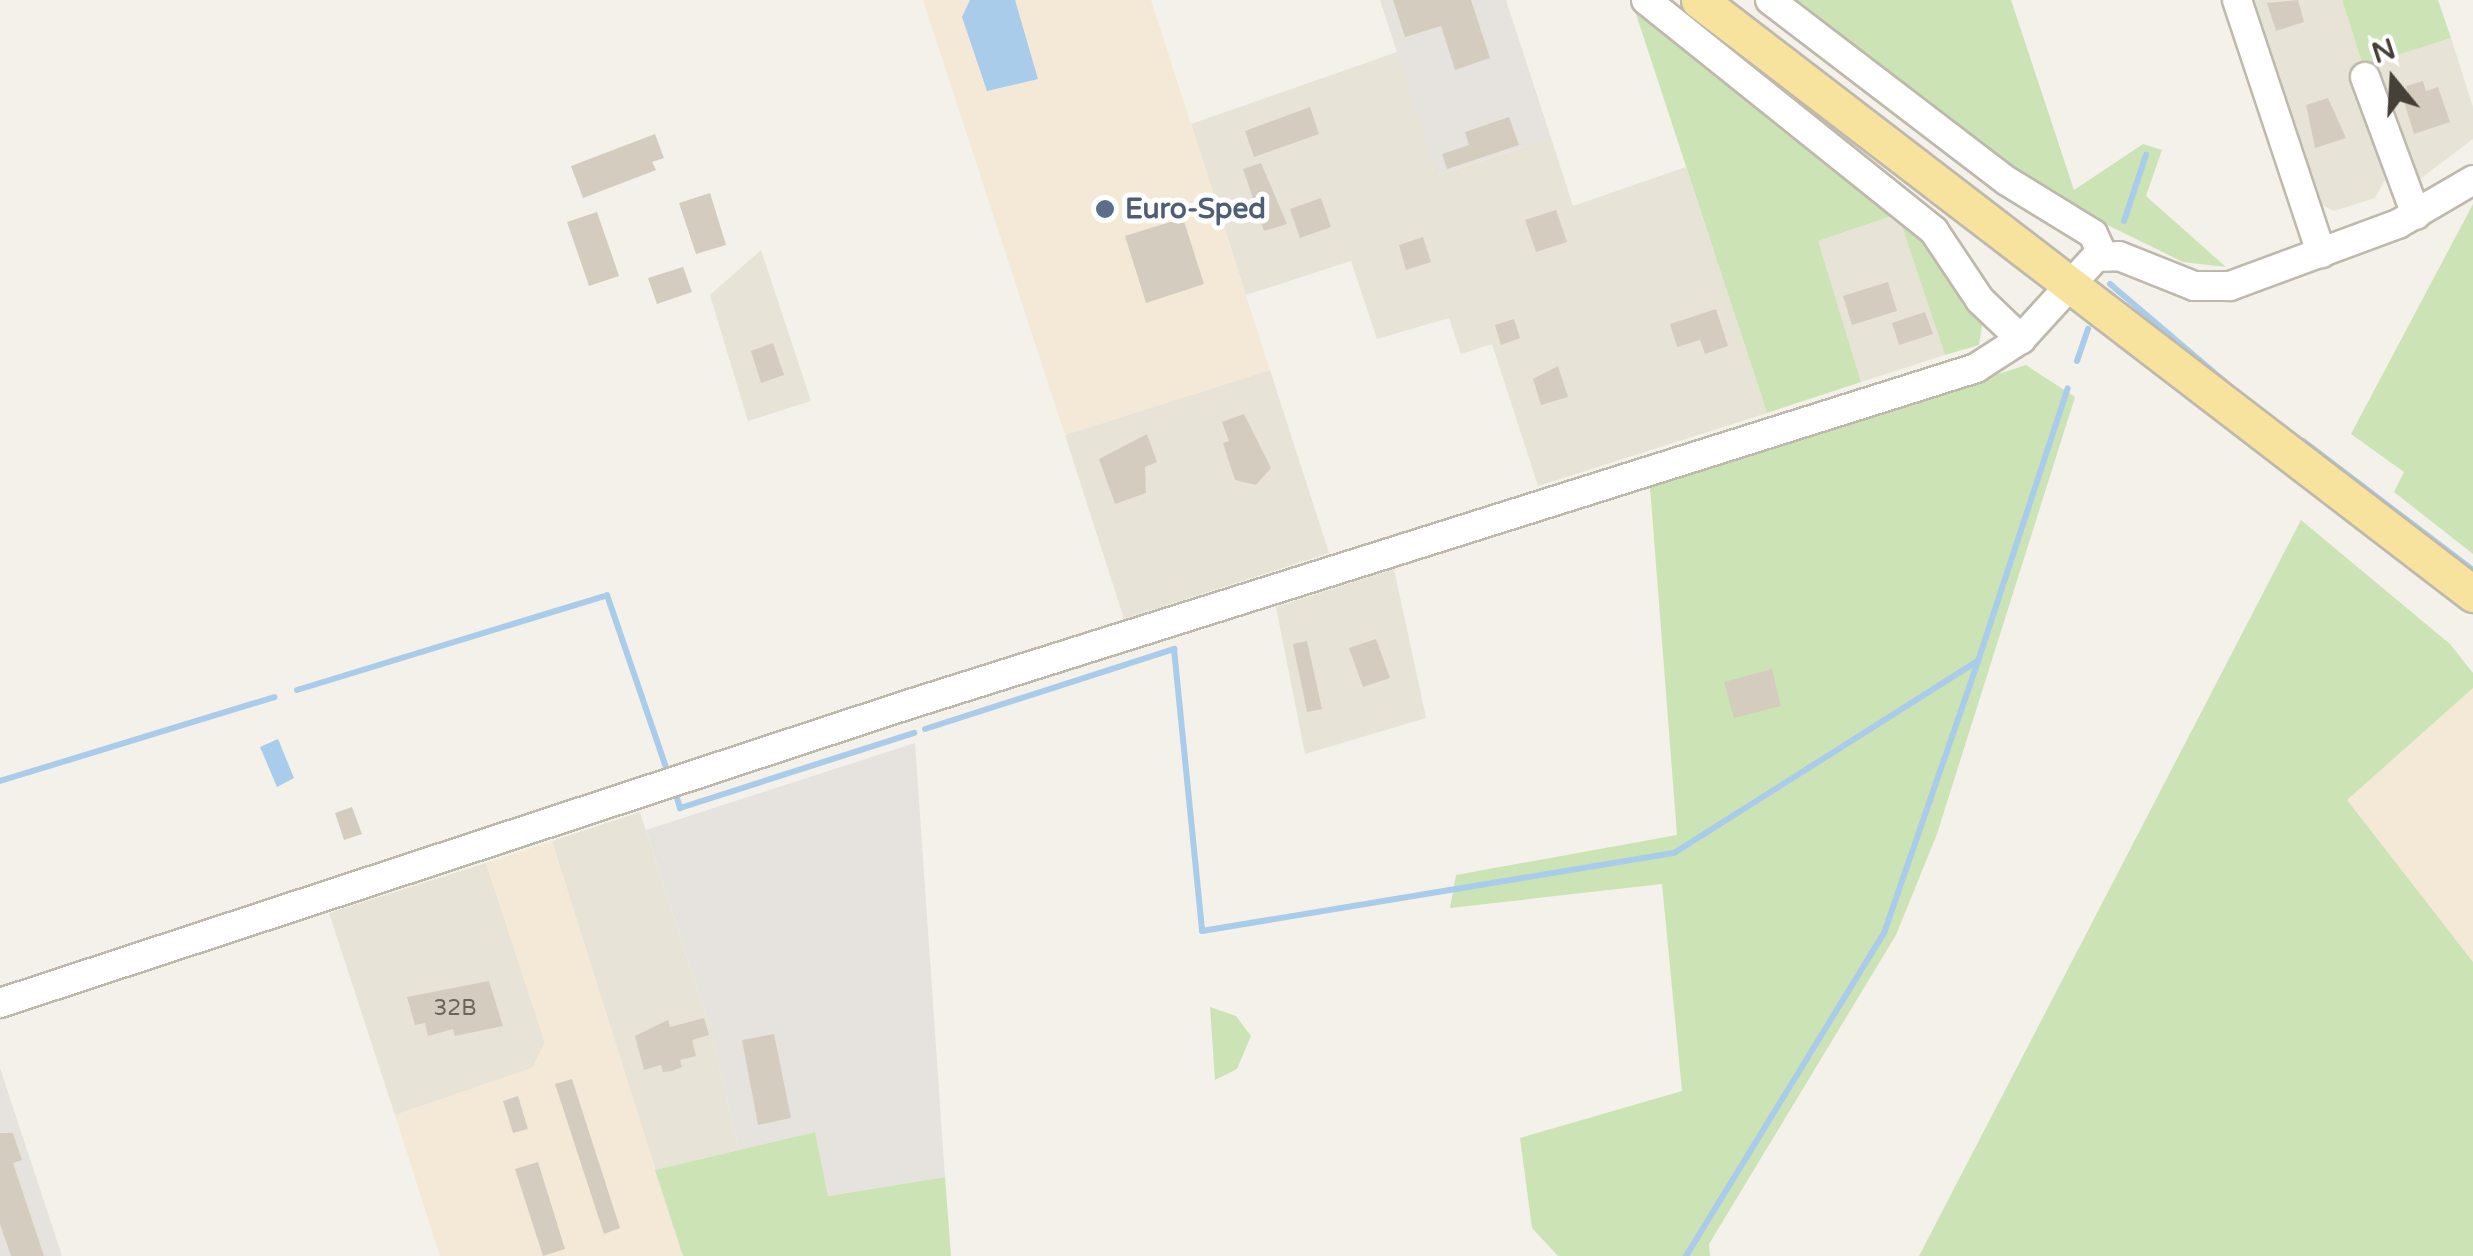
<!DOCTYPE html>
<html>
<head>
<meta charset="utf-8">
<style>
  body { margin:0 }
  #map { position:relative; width:2473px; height:1256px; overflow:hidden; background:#f3f1e9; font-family:"Varela Round",sans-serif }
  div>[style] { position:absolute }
  .residential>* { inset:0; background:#e7e3d7 }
  .commercial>* { inset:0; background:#f3e9d6 }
  .industrial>* { inset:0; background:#e6e2dd }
  .green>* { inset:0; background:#cce4b5 }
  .water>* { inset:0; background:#aacceb }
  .stream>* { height:6px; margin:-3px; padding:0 3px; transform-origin:3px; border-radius:3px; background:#aacceb }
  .building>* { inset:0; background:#d4cdbf }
  .roads { filter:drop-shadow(2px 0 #beb9ac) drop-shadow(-2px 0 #beb9ac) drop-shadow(0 2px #beb9ac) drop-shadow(0 -2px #beb9ac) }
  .minor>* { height:28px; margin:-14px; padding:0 14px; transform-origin:14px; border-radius:14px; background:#fff }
  .major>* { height:35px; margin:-17.5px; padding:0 17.5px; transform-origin:17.5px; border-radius:17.5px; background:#f7e39e }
  .dots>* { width:28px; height:28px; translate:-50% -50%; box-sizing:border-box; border:5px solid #fff; border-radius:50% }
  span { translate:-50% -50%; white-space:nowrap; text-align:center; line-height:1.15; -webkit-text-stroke:10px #fff; paint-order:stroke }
  .number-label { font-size:22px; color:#6a645a }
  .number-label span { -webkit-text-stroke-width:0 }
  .service-label { font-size:28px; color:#4e5e75; font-weight:700 }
  .left { translate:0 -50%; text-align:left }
  .north { position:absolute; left:2343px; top:30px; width:100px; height:100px; -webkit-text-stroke:8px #fff; paint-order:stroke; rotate:342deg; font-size:28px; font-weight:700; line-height:40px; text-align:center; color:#464138 }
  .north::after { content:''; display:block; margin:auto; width:35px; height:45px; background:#464138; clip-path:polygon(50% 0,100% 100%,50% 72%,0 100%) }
</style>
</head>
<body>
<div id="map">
  <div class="residential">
    <div style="clip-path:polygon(2250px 0,2342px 0,2363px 66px,2349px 71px,2385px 180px,2375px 198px,2334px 211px,2316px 202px)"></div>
    <div style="clip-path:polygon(2451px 38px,2473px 107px,2473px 139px,2416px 182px,2377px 61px)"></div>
    <div style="clip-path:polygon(1397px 52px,1438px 175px,1551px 138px,1573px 206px,1686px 167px,1767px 413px,1538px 486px,1492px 344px,1461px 354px,1449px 318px,1377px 339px,1351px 261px,1246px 295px,1191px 124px)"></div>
    <div style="clip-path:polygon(1899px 214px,1945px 355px,1861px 382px,1817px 241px)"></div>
    <div style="clip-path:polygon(761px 250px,811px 401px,748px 421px,710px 295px)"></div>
    <div style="clip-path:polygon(1270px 370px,1329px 553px,1124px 619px,1065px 435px)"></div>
    <div style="clip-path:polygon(1394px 569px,1426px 718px,1305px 754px,1276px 607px)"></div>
    <div style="clip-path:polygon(640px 812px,712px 1035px,739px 1150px,655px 1170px,552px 841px)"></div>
    <div style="clip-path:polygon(486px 863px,545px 1043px,532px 1068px,395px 1115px,329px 913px)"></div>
  </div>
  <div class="commercial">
    <div style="clip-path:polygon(923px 0,1151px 0,1270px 370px,1065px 435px)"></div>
    <div style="clip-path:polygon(2473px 688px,2473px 962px,2346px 800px)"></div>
    <div style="clip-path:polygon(552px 841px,683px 1256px,440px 1256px,395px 1115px,532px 1068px,545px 1043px,486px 863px)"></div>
  </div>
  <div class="industrial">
    <div style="clip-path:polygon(1380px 0,1506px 0,1551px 138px,1437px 175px)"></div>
    <div style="clip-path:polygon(915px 743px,945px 1177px,827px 1196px,814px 1132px,739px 1150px,712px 1035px,646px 830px)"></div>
    <div style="clip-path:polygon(0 1068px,62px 1256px,0 1256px)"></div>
  </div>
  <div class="green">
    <div style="clip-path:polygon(1792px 0,2011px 0,2074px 190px,2143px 144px,2162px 150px,2146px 196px,2226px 267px,2183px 262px,2030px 187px)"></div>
    <div style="clip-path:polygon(2342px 0,2438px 0,2451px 38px,2363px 66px)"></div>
    <div style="clip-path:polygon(1634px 8px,1899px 214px,1937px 252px,1982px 325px,1979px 345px,1945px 355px,1898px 214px,1818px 241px,1861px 382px,1767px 413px)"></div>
    <div style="clip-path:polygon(2473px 204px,2473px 554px,2394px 492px,2404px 472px,2351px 434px)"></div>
    <div style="clip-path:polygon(2026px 365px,2075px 397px,1937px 834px,1896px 935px,1709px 1244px,1710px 1256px,1558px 1256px,1532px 1228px,1520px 1138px,1682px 1091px,1662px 884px,1450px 908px,1456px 875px,1677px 835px,1650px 487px)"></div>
    <div style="clip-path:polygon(2301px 520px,2450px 644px,2473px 673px,2473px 688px,2347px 800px,2473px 962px,2473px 1256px,1919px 1256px)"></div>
    <div style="clip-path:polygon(1210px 1007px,1236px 1016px,1251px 1036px,1237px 1069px,1215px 1080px)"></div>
    <div style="clip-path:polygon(815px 1132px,828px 1196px,945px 1177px,951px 1256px,683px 1256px,655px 1170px)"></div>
  </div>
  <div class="water">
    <div style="clip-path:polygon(970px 0,1015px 0,1038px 79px,987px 91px,962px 17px)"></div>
    <div style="clip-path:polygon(278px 739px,294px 778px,277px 787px,260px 747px)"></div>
  </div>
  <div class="stream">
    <div style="left:2124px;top:221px;width:70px;rotate:-71.6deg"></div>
    <div style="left:2110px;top:284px;width:151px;rotate:40.4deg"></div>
    <div style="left:2077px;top:361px;width:34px;rotate:-71deg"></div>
    <div style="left:2303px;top:441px;width:213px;rotate:37.2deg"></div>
    <div style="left:297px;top:690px;width:324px;rotate:-17deg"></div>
    <div style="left:607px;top:595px;width:182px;rotate:71.1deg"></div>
    <div style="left:925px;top:729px;width:262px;rotate:-17.8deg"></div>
    <div style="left:1174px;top:649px;width:283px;rotate:84.3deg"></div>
    <div style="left:1202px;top:931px;width:478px;rotate:-9.4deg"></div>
    <div style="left:1674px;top:853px;width:360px;rotate:-32.3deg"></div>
    <div style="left:1978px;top:661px;width:287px;rotate:-71.8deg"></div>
    <div style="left:0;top:781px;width:287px;rotate:-17deg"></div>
    <div style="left:676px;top:795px;width:14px;rotate:73deg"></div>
    <div style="left:680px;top:808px;width:246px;rotate:-17.8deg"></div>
    <div style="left:1686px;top:1256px;width:379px;rotate:-58.5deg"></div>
    <div style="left:1884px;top:933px;width:285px;rotate:-70.9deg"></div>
  </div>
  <div class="building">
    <div style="clip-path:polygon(1393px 0,1471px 0,1490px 58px,1455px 70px,1441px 26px,1405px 37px)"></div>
    <div style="clip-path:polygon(2298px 0,2304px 22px,2276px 31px,2267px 3px)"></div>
    <div style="clip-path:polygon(2423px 81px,2426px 91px,2438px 87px,2450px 122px,2414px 134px,2403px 98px,2409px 97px,2406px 86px)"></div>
    <div style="clip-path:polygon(2328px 98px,2346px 138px,2315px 148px,2306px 105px)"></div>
    <div style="clip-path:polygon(1310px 107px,1319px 134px,1254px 157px,1245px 131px)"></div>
    <div style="clip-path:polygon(1509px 117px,1519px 145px,1447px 169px,1442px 154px,1469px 145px,1465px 132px)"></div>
    <div style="clip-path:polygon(655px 134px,664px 158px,652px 162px,656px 170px,583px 198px,571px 166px)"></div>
    <div style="clip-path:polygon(1261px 163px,1287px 224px,1264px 231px,1243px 169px)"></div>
    <div style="clip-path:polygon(710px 193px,726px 245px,696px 254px,679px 203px)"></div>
    <div style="clip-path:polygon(1321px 198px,1331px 227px,1300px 238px,1290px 209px)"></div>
    <div style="clip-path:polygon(1556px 210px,1567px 242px,1536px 252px,1525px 220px)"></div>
    <div style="clip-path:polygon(597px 212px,619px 276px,589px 286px,567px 222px)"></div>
    <div style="clip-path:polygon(1183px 218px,1204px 284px,1146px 303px,1125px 236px)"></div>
    <div style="clip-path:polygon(1423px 237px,1431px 262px,1406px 270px,1399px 245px)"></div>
    <div style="clip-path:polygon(683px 267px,692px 292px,657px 304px,648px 278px)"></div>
    <div style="clip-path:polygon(1888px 282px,1897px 311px,1852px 325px,1843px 296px)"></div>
    <div style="clip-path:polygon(1716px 309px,1728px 346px,1705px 354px,1700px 340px,1677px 347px,1670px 324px)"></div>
    <div style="clip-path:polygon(1925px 312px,1933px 334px,1899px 345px,1892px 323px)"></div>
    <div style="clip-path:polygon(1514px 319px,1520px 338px,1501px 345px,1495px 325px)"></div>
    <div style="clip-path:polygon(773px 343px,784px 375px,761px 383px,751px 351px)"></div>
    <div style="clip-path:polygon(1558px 366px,1568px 397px,1541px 405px,1533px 379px)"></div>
    <div style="clip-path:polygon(1244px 414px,1271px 468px,1256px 485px,1235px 480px,1223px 443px,1229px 441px,1222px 422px)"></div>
    <div style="clip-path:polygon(1147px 434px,1157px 462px,1145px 467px,1146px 493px,1115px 504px,1099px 459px)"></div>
    <div style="clip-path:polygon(1376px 639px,1390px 678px,1363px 687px,1349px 648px)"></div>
    <div style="clip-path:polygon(1307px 641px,1322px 709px,1307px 712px,1293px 644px)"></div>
    <div style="clip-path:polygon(1772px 669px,1781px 706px,1734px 718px,1724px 682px)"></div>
    <div style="clip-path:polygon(352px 807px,362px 834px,344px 840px,335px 813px)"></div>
    <div style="clip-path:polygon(489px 981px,503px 1026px,455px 1036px,453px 1029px,428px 1036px,425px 1023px,415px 1025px,407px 997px)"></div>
    <div style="clip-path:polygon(704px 1018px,709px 1035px,692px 1040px,696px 1056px,680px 1060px,682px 1067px,672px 1071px,663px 1072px,661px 1065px,644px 1070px,635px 1036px,668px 1020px,670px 1027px)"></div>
    <div style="clip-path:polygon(774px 1034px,791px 1118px,758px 1125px,742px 1040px)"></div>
    <div style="clip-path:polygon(572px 1079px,620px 1228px,604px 1234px,555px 1084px)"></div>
    <div style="clip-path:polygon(518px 1096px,528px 1129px,513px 1133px,503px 1101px)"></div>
    <div style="clip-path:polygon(0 1133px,13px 1133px,22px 1160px,13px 1163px,44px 1256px,11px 1256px,0 1224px)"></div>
    <div style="clip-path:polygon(538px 1162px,565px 1249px,543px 1256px,515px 1169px)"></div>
  </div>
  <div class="roads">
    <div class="minor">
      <div style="left:1646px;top:0;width:369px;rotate:38.7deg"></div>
      <div style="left:1934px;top:231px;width:83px;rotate:56.3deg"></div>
      <div style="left:1980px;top:300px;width:57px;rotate:43.6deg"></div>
      <div style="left:1770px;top:0;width:298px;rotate:37.4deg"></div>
      <div style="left:2007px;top:181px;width:101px;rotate:31.6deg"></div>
      <div style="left:2093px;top:234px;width:23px;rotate:65deg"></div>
      <div style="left:2237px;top:0;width:267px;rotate:71.6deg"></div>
      <div style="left:2365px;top:77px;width:147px;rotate:69.7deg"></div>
      <div style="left:0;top:1003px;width:958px;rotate:-18.19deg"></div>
      <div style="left:910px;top:704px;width:1118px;rotate:-17.49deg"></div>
      <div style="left:1976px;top:368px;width:54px;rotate:-32.8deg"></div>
      <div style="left:2021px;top:339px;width:111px;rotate:-47.6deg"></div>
      <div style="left:2096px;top:257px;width:23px;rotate:-2deg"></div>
      <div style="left:2119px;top:256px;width:81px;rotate:21.8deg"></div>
      <div style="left:2194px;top:286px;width:36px"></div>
      <div style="left:2230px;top:286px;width:179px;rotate:-20.3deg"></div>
      <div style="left:2398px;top:224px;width:87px;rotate:-30.4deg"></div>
    </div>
    <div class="major">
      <div style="left:1699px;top:0;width:976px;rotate:37.5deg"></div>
    </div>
  </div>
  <div class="dots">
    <div style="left:1105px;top:209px;background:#5c6f8a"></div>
  </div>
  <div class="number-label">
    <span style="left:455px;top:1009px">32B</span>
  </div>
  <div class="service-label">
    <span class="left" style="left:1125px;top:209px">Euro-Sped</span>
  </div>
  <div class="north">N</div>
</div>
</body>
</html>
